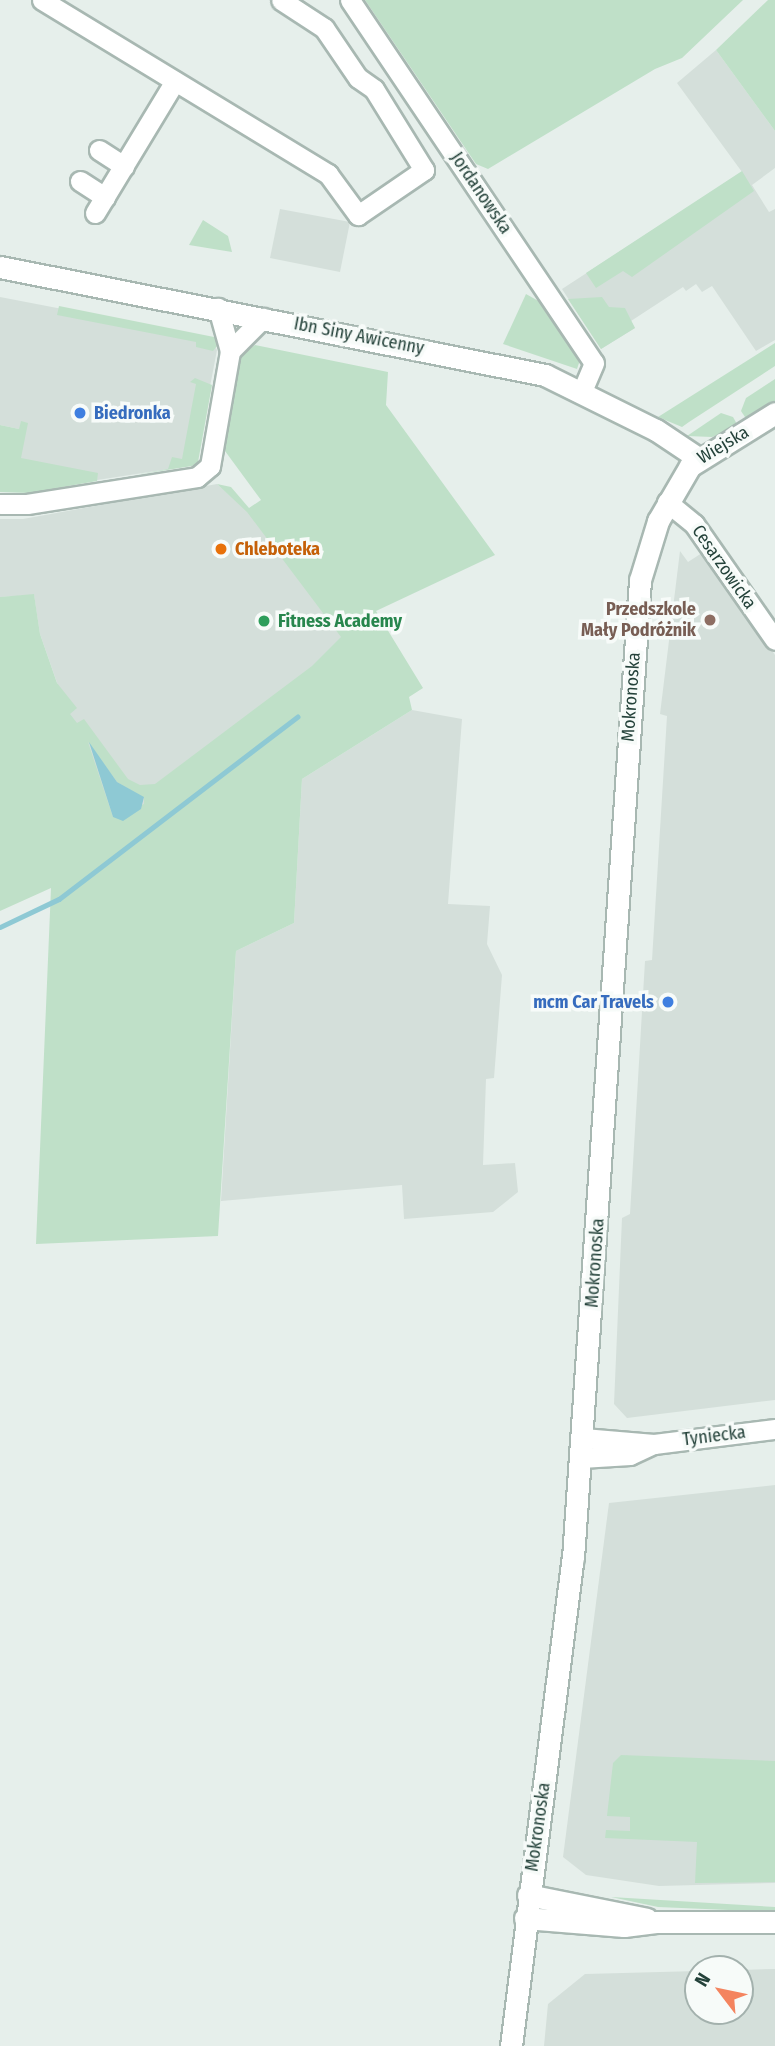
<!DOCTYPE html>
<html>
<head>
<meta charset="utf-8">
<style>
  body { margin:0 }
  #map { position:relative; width:775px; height:2046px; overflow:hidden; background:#e6efeb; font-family:"Fira Sans Condensed",sans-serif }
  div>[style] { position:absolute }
  .built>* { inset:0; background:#d4dfda }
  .green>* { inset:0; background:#bfe0c8 }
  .water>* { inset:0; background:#8ec9d4 }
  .stream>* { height:4.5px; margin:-2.25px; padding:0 2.25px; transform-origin:2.25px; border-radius:2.25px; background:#8ec9d4 }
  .roads { filter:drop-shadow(2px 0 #a8b8b2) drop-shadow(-2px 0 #a8b8b2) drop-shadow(0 2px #a8b8b2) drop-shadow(0 -2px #a8b8b2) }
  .street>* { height:19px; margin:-9.5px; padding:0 9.5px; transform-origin:9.5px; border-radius:9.5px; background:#fff }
  .secondary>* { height:21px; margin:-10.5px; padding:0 10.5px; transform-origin:10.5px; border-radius:10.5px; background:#fff }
  .dots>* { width:19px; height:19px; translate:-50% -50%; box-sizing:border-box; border:4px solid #f7fbf9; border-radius:50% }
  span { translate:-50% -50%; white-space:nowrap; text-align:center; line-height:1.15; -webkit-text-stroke:7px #f7fbf9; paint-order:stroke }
  .street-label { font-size:18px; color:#24423a }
  .shop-label { font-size:18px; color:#366cbe; font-weight:700 }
  .left { translate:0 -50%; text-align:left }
  .right { translate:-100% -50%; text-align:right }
  .food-label { font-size:18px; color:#c56008; font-weight:700 }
  .education-label { font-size:18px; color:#785e54; font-weight:700 }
  .leisure-label { font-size:18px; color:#27864d; font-weight:700 }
  .north { position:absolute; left:684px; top:1955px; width:70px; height:70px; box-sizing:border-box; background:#f7fbf9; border:2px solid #a3b1ad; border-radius:50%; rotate:302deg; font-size:19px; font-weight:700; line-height:28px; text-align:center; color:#24423a }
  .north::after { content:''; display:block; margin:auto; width:24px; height:32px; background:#f4845f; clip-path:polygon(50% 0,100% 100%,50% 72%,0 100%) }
</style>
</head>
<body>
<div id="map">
  <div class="built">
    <div style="clip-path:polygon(716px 50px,775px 131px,775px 168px,752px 185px,769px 212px,775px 209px,775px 340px,756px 351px,712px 286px,702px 292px,696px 284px,686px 291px,683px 287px,631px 321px,635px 328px,601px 349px,562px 289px,742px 172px,677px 83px)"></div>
    <div style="clip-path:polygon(280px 209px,350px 222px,340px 272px,270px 258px)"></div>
    <div style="clip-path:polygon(0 297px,208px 337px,217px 350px,195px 465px,19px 492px,19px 429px,0 425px)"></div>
    <div style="clip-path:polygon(217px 484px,247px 511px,347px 636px,231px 745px,112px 840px,40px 634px,34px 595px,0 597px,0 519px,23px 519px)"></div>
    <div style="clip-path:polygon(680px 551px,688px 562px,705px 551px,775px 655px,775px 1400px,627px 1418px,614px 1404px,622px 1218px,630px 1214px,645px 961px,652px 960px,667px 716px,660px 714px)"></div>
    <div style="clip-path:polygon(412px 710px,462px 719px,448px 904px,490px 906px,487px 944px,502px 975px,494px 1078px,486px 1079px,483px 1165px,515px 1163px,518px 1192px,493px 1212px,404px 1219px,402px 1185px,221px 1201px,236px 951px,294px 923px,302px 779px)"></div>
    <div style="clip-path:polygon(775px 1485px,775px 1883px,659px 1886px,586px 1875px,563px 1857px,609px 1503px)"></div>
    <div style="clip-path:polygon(775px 1969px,775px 2046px,544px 2046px,548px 2004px,585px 1974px,698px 1971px,698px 2011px,740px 2011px,740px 1970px)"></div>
  </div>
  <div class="green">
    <div style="clip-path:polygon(365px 0,743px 0,682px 58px,655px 69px,488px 169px,476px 164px)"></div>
    <div style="clip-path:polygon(768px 0,775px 0,775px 131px,716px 50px)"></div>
    <div style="clip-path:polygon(742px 171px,754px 191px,632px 277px,623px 271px,596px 288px,586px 273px)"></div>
    <div style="clip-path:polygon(203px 220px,228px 236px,232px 252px,189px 245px)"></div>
    <div style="clip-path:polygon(526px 294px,542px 303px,580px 360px,577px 369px,503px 344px)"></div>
    <div style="clip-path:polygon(602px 297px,609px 307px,625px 308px,635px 328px,601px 349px,568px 299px)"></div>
    <div style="clip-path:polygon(59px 306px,219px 338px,218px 345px,213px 351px,196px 347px,196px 342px,57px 315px)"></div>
    <div style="clip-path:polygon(775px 343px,775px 366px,689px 422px,682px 427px,658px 417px)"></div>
    <div style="clip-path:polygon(evenodd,255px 345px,388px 372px,386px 405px,495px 555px,376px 611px,423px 688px,409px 697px,412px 710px,302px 779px,294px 923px,236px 951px,218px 1236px,36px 1244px,51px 888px,0 911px,0 597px,34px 594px,40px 634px,57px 683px,77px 708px,70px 714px,77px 723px,84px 719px,128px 779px,140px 785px,155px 784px,312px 666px,341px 637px,247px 512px,217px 484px,231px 487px,249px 508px,261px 500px,225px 451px,222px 439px,239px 356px,255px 345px,88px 742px,117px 782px,144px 798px,144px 804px,113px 817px,88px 742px)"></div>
    <div style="clip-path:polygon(195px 378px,212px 385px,198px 462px,192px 466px,135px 475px,168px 469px,172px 457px,182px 459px,196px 384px,190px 382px)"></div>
    <div style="clip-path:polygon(775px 379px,775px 404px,747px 420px,741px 411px,746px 398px)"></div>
    <div style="clip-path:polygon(721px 413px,733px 417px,738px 426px,712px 437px,687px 436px)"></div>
    <div style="clip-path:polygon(21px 421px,28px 423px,21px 458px,98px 473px,97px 481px,29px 493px,0 492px,0 425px,19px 429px)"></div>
    <div style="clip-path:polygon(621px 1755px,775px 1761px,775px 1882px,695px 1883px,697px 1842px,605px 1838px,606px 1830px,630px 1831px,630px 1817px,607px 1816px,613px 1763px)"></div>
    <div style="clip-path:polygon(611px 1897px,775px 1907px,775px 1912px,658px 1907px)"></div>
  </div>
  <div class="water">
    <div style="clip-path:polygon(89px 742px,117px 782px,144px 797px,141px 809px,123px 821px,113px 817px)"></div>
  </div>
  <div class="stream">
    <div style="left:0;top:927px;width:65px;rotate:-25.4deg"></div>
    <div style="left:59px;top:899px;width:300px;rotate:-37.4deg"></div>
  </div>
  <div class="roads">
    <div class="street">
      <div style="left:42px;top:0;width:335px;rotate:31.3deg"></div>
      <div style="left:328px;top:174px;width:51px;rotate:53.8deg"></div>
      <div style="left:358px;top:215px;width:80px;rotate:-34.3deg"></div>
      <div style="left:424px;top:170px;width:95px;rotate:-121.7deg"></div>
      <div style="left:374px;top:89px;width:19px;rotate:-145deg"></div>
      <div style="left:358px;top:78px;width:60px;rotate:-124.2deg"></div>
      <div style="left:324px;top:28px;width:51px;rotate:-146.9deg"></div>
      <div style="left:350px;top:0;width:437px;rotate:56.1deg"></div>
      <div style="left:594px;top:363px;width:30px;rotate:113deg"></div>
      <div style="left:99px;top:150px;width:30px;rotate:33deg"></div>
      <div style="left:80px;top:181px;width:30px;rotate:33deg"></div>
      <div style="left:95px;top:213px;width:154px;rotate:-58.8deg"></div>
      <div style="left:230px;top:351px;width:47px;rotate:-45deg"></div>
      <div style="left:667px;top:502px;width:35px;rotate:39deg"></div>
      <div style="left:694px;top:524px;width:141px;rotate:55.1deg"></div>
      <div style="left:0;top:504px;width:27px"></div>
      <div style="left:27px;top:504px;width:172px;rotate:-9deg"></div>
      <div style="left:197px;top:477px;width:17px;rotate:-40deg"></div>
      <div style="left:210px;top:466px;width:117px;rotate:-80.1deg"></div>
      <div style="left:230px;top:351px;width:45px;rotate:-105.6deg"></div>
      <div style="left:583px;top:1438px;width:71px;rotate:4.8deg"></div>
      <div style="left:581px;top:1458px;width:49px;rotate:-3.5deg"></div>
      <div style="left:630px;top:1455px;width:26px;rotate:-25deg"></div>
      <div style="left:654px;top:1444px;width:122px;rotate:-7.1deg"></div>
    </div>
    <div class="secondary">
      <div style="left:0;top:267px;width:556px;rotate:11.21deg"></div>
      <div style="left:545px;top:375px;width:124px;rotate:26.4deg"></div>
      <div style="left:656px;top:430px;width:50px;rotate:33.7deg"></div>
      <div style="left:528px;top:1895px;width:121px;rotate:11.4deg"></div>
      <div style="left:525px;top:1918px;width:99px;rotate:4.6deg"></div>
      <div style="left:624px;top:1926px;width:32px;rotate:-7deg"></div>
      <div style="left:656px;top:1922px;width:119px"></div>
      <div style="left:511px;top:2046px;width:492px;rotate:-82.8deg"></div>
      <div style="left:573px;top:1558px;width:980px;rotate:-86.08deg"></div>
      <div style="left:640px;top:580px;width:62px;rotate:-73deg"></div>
      <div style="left:658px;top:521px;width:64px;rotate:-59.8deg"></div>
      <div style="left:690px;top:466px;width:100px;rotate:-31.9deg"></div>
    </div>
  </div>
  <div class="dots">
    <div style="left:80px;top:413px;background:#3f7fe0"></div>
    <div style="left:221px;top:549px;background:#e8710a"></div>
    <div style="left:710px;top:620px;background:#8d6e63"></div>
    <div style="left:264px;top:621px;background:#2e9e5b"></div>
    <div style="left:668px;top:1002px;background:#3f7fe0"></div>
  </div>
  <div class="street-label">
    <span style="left:481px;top:193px;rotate:56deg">Jordanowska</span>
    <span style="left:359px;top:336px;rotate:11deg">Ibn Siny Awicenny</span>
    <span style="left:723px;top:445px;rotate:-31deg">Wiejska</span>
    <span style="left:724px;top:567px;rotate:55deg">Cesarzowicka</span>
    <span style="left:631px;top:697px;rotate:-86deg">Mokronoska</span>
    <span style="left:595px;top:1263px;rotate:-86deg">Mokronoska</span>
    <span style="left:714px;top:1436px;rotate:-7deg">Tyniecka</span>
    <span style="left:538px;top:1827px;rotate:-82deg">Mokronoska</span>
  </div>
  <div class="shop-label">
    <span class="left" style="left:94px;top:413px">Biedronka</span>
    <span class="right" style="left:654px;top:1002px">mcm Car Travels</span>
  </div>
  <div class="food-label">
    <span class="left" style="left:235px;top:549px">Chleboteka</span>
  </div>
  <div class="education-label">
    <span class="right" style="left:696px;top:620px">Przedszkole<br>Mały Podróżnik</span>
  </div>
  <div class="leisure-label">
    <span class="left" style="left:278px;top:621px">Fitness Academy</span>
  </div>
  <div class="north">N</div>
</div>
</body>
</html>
